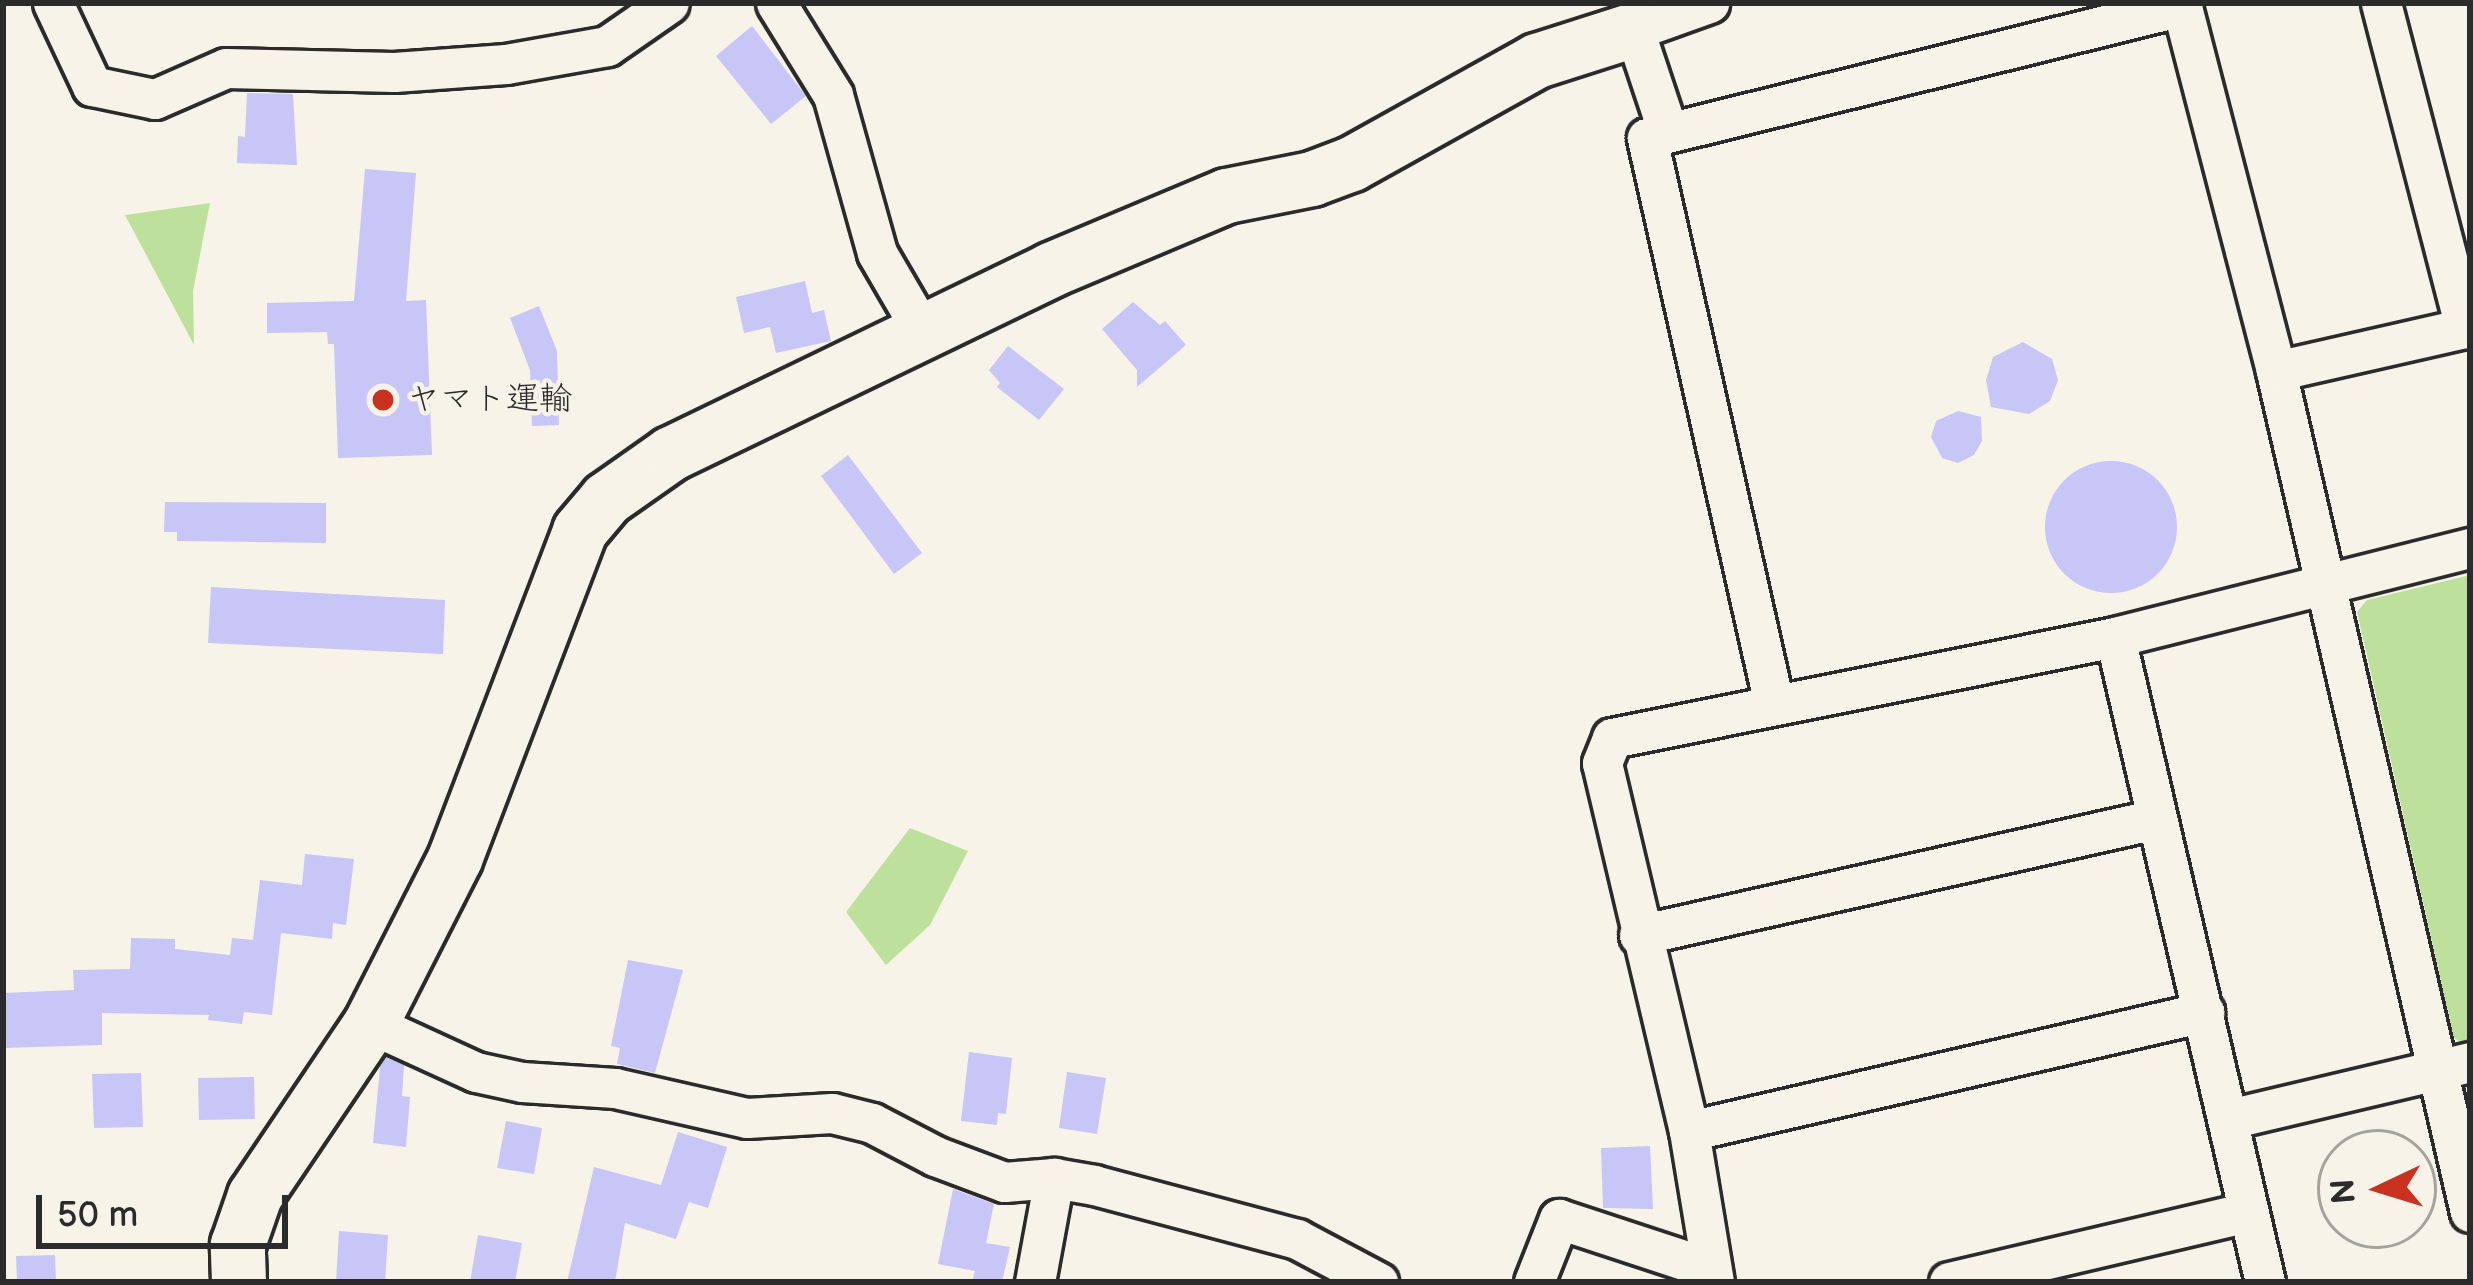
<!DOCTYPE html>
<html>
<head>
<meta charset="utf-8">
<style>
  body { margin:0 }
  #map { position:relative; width:2473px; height:1285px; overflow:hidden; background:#f7f3e8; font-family:"Balsamiq Sans","Klee One",sans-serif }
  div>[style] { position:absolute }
  .green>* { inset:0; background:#bde19c }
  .building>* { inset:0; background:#c8c5f7 }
  .round { border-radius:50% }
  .roads { filter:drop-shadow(3px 0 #2b2b2b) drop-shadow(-3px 0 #2b2b2b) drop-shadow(0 3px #2b2b2b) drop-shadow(0 -3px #2b2b2b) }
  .street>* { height:39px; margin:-19.5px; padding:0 19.5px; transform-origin:19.5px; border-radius:19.5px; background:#f7f3e8 }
  .secondary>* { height:54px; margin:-27px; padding:0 27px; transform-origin:27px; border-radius:27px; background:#f7f3e8 }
  .dots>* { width:33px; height:33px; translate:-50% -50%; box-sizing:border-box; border:6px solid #f7f3e8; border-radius:50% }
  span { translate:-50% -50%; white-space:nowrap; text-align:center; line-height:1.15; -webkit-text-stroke:9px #f7f3e8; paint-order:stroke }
  .poi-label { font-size:33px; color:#2b2b2b }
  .left { translate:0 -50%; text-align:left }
  .frame { position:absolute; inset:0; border:6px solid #2b2b2b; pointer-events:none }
  .north { position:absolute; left:2317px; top:1129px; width:120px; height:120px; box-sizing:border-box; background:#f7f3e8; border:3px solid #a5a39c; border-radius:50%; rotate:266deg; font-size:33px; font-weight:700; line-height:48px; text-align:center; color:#2b2b2b }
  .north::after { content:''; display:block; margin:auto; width:42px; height:54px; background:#c8321e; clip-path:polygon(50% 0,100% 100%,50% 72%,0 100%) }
  .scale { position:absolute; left:36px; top:1195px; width:252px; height:54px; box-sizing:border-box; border:6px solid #2b2b2b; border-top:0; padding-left:15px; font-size:36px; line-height:42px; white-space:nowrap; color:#2b2b2b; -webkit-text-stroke:9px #f7f3e8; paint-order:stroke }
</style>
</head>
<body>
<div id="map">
  <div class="green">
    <div style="clip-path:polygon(210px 203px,193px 291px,194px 345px,125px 215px)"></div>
    <div style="clip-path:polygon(2470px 575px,2470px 1046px,2468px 1047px,2454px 1038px,2357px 612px,2367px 600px)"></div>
    <div style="clip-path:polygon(910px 828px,968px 851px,930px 925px,886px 965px,846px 912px)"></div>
  </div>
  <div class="building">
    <div style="clip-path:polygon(752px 26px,806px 96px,771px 124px,716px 56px)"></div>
    <div style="clip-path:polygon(247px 93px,293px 94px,297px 165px,237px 163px,238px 136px,245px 137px)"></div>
    <div style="clip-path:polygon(365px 169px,416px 173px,406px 301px,426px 300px,432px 455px,338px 458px,334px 344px,328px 344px,327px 332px,267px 333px,267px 303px,354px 301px)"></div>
    <div style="clip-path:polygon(805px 281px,812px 313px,824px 310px,831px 341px,776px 353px,770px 327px,744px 333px,736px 297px)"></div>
    <div style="clip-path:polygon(1133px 302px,1160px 325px,1165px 321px,1186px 345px,1137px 387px,1137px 370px,1102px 329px)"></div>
    <div style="clip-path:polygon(539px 306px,557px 351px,559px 425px,532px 426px,530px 370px,510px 318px)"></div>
    <div style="clip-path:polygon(2023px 342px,2052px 359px,2058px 380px,2050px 401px,2029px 414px,1991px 407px,1986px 380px,1993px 357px)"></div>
    <div style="clip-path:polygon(1008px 346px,1064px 389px,1039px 420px,997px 387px,1000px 383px,989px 370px)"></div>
    <div style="clip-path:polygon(1958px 411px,1981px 417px,1982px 441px,1974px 455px,1958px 463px,1942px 458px,1931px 437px,1936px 421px)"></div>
    <div style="clip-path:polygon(848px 455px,922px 553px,894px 574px,821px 476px)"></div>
    <div class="round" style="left:2045px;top:461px;width:132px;height:132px"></div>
    <div style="clip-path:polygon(165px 502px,326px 503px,326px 543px,177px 541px,177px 532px,164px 532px)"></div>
    <div style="clip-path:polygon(211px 587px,445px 600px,443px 654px,208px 643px)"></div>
    <div style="clip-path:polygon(305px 854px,354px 859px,346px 925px,333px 923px,332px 939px,281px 933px,272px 1015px,244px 1012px,242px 1024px,208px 1020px,209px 1015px,102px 1013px,102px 1045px,3px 1048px,3px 993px,74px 990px,73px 970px,130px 969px,131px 938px,175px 939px,175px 949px,230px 955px,232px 938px,253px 940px,260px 880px,302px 885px)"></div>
    <div style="clip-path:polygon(628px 960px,683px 970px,655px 1073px,617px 1064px,620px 1048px,611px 1046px)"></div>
    <div style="clip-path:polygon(969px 1052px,1012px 1058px,1006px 1114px,998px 1113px,997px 1125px,961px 1121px)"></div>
    <div style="clip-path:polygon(386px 1057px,404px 1065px,402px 1096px,410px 1097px,406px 1147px,373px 1143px,380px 1067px)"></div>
    <div style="clip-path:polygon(1067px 1072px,1106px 1078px,1097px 1134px,1059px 1128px)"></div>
    <div style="clip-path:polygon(141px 1073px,143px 1127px,94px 1128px,92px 1074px)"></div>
    <div style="clip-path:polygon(254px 1077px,255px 1119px,199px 1120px,198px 1078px)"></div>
    <div style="clip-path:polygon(506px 1121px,542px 1128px,534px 1174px,497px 1168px)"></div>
    <div style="clip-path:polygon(678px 1132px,727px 1147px,708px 1208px,689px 1202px,676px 1239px,625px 1223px,615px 1282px,567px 1282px,594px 1167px,661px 1185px)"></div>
    <div style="clip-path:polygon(1650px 1146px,1653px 1209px,1603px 1208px,1601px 1148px)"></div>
    <div style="clip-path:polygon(953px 1189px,994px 1204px,986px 1243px,1010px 1247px,1002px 1282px,972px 1282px,975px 1271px,938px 1264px)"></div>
    <div style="clip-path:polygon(339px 1231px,388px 1235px,385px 1282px,336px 1282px)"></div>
    <div style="clip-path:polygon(478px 1235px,522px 1243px,515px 1282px,470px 1282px)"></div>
    <div style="clip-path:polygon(55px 1255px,56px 1282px,17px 1282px,16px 1256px)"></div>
  </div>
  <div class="roads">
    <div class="street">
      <div style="left:53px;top:3px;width:92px;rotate:64.8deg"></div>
      <div style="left:92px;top:86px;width:64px;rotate:11.7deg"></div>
      <div style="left:155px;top:99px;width:77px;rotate:-23.6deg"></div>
      <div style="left:226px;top:68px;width:168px;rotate:1.4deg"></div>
      <div style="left:394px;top:72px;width:112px;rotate:-4.1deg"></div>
      <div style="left:506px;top:64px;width:103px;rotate:-10.1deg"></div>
      <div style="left:607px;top:46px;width:75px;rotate:-34.7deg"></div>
      <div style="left:776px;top:3px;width:108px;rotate:58.2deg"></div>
      <div style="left:833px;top:95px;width:164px;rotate:74.4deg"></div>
      <div style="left:877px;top:253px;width:91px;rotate:59.8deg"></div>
      <div style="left:2181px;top:3px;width:380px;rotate:75.5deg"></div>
      <div style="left:2276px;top:371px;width:863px;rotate:77.01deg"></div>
      <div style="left:2381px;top:3px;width:336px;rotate:75.5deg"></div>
      <div style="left:1668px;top:132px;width:108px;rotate:-108.4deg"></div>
      <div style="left:1634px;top:30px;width:80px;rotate:-19.8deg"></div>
      <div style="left:2276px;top:371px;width:199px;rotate:-12.8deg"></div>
      <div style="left:2115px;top:637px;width:662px;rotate:76.91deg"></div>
      <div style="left:1774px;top:704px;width:580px;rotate:-102.65deg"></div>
      <div style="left:1647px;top:138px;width:551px;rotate:-13.86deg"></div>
      <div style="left:1639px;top:935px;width:530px;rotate:-12.65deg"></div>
      <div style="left:371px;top:1024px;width:115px;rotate:24.6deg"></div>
      <div style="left:476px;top:1072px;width:47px;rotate:12.3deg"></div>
      <div style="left:522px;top:1082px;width:93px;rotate:3.7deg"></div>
      <div style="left:615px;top:1088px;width:135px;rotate:12.8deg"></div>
      <div style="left:747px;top:1118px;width:85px;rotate:-3.4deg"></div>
      <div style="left:832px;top:1113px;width:41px;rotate:14deg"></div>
      <div style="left:872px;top:1123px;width:71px;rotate:27.6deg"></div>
      <div style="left:935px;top:1156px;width:74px;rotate:20.6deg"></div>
      <div style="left:1004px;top:1182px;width:50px;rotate:-4.6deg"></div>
      <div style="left:1054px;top:1178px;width:41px;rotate:9.9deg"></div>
      <div style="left:1094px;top:1185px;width:210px;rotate:14.9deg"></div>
      <div style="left:1297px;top:1239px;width:92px;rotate:28deg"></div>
      <div style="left:2229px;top:1119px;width:248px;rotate:-13.3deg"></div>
      <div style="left:1689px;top:1131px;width:529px;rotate:-13.01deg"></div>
      <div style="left:1035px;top:1282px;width:106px;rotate:-79.6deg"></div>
      <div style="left:1534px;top:1282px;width:68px;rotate:-68.4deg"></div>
      <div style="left:1559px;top:1219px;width:160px;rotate:18.2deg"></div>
      <div style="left:1714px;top:1282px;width:153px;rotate:-99.4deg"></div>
      <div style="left:1689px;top:1131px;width:378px;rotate:-103.3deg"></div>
      <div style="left:1602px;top:763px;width:27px;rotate:-68deg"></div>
      <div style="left:1612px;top:738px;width:513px;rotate:-11.35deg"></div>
      <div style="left:2115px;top:637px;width:366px;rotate:-14.1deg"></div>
      <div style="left:1949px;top:1282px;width:307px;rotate:-13.2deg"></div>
    </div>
    <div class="secondary">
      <div style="left:239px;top:1282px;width:37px;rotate:-92deg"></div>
      <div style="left:238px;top:1245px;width:52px;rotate:-70.9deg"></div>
      <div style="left:255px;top:1196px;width:207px;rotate:-56deg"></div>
      <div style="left:371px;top:1024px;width:185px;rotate:-63deg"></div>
      <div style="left:455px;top:859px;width:351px;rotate:-69.1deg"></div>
      <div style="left:580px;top:531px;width:42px;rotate:-49.8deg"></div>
      <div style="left:607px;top:499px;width:78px;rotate:-35.1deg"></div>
      <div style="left:671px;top:454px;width:422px;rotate:-25.8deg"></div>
      <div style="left:1051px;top:270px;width:191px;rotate:-22.8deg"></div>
      <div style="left:1227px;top:196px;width:87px;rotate:-11.3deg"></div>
      <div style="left:1312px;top:179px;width:43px;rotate:-20.6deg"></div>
      <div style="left:1352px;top:164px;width:212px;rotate:-29.1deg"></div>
      <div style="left:1537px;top:61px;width:102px;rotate:-17.7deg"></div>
    </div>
  </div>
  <div class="dots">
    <div style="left:383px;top:400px;background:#c8321e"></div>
  </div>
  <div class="poi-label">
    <span class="left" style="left:407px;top:400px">ヤマト運輸</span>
  </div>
  <div class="frame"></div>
  <div class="north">N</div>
  <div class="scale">50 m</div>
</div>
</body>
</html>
